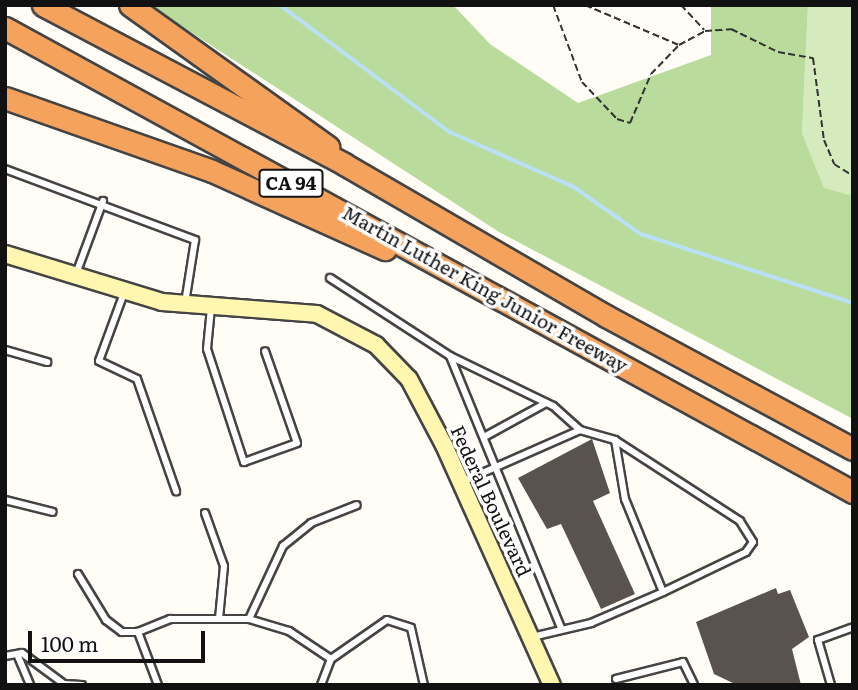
<!DOCTYPE html>
<html>
<head>
<meta charset="utf-8">
<style>
  body { margin:0 }
  #map { position:relative; width:858px; height:690px; overflow:hidden; background:#fffdf5; font-family:Literata,serif }
  div>[style] { position:absolute }
  .green>* { inset:0; background:#d5ebbd }
  .forest>* { inset:0; background:#b9dc9c }
  .stream>* { height:3.5px; margin:-1.75px; padding:0 1.75px; transform-origin:1.75px; border-radius:1.75px; background:#b9e0f7 }
  .building>* { inset:0; background:#5a524d }
  .path>* { height:2px; margin-top:-1px; transform-origin:0; background:repeating-linear-gradient(90deg,#333 0 7px,transparent 0 10.5px) }
  .roads { filter:drop-shadow(2px 0 #444) drop-shadow(-2px 0 #444) drop-shadow(0 2px #444) drop-shadow(0 -2px #444) }
  .service>* { height:6px; margin:-3px; padding:0 3px; transform-origin:3px; border-radius:3px; background:#fff }
  .secondary>* { height:16px; margin:-8px; padding:0 8px; transform-origin:8px; border-radius:8px; background:#fff6b0 }
  .motorway>* { height:21px; margin:-10.5px; padding:0 10.5px; transform-origin:10.5px; border-radius:10.5px; background:#f5a25d }
  span { translate:-50% -50%; white-space:nowrap; text-align:center; line-height:1.15; -webkit-text-stroke:7px #fff; paint-order:stroke }
  .shield-label span { padding:2px 5px; background:#fff; border:2px solid; border-radius:5px; -webkit-text-stroke-width:0 }
  .shield-label { font-size:18px; color:#111; font-weight:700 }
  .street-label { font-size:19px; color:#111 }
  .frame { position:absolute; inset:0; border:7px solid #111; pointer-events:none }
  .scale { position:absolute; left:28px; top:631px; width:177px; height:32px; box-sizing:border-box; border:4px solid #111; border-top:0; padding-left:9px; font-size:21px; line-height:24px; white-space:nowrap; color:#111; -webkit-text-stroke:5px #fff; paint-order:stroke }
</style>
</head>
<body>
<div id="map">
  <div class="green">
    <div style="clip-path:polygon(808px 5px,853px 5px,853px 196px,824px 189px,802px 133px)"></div>
  </div>
  <div class="forest">
    <div style="clip-path:polygon(149px 5px,453px 5px,490px 44px,578px 103px,711px 55px,711px 5px,808px 5px,802px 133px,824px 188px,853px 196px,853px 419px,499px 232px)"></div>
  </div>
  <div class="stream">
    <div style="left:280px;top:5px;width:212px;rotate:36.8deg"></div>
    <div style="left:450px;top:132px;width:136px;rotate:23.9deg"></div>
    <div style="left:574px;top:187px;width:82px;rotate:35deg"></div>
    <div style="left:641px;top:234px;width:223px;rotate:18deg"></div>
  </div>
  <div class="building">
    <div style="clip-path:polygon(592px 439px,610px 493px,593px 501px,635px 594px,601px 609px,561px 524px,547px 529px,518px 478px)"></div>
    <div style="clip-path:polygon(776px 588px,778px 594px,790px 590px,809px 637px,792px 649px,801px 685px,737px 685px,714px 674px,696px 622px)"></div>
  </div>
  <div class="path">
    <div style="left:553px;top:5px;width:82px;rotate:69.4deg"></div>
    <div style="left:582px;top:82px;width:51px;rotate:46.6deg"></div>
    <div style="left:617px;top:119px;width:14px;rotate:17deg"></div>
    <div style="left:630px;top:123px;width:53px;rotate:-66.8deg"></div>
    <div style="left:651px;top:74px;width:40px;rotate:-46deg"></div>
    <div style="left:585px;top:5px;width:102px;rotate:23.1deg"></div>
    <div style="left:679px;top:45px;width:30px;rotate:-28deg"></div>
    <div style="left:705px;top:31px;width:26px;rotate:-4deg"></div>
    <div style="left:731px;top:29px;width:52px;rotate:26.1deg"></div>
    <div style="left:778px;top:52px;width:36px;rotate:10deg"></div>
    <div style="left:813px;top:58px;width:83px;rotate:82.4deg"></div>
    <div style="left:824px;top:140px;width:26px;rotate:67deg"></div>
    <div style="left:834px;top:164px;width:22px;rotate:32deg"></div>
    <div style="left:681px;top:5px;width:34px;rotate:47deg"></div>
  </div>
  <div class="roads">
    <div class="service">
      <div style="left:5px;top:169px;width:203px;rotate:20.5deg"></div>
      <div style="left:195px;top:240px;width:64px;rotate:99deg"></div>
      <div style="left:76px;top:274px;width:78px;rotate:-69.7deg"></div>
      <div style="left:330px;top:278px;width:143px;rotate:33deg"></div>
      <div style="left:124px;top:293px;width:72px;rotate:110.2deg"></div>
      <div style="left:99px;top:361px;width:42px;rotate:25.3deg"></div>
      <div style="left:137px;top:379px;width:119px;rotate:70.8deg"></div>
      <div style="left:211px;top:308px;width:41px;rotate:95.6deg"></div>
      <div style="left:207px;top:349px;width:119px;rotate:71.9deg"></div>
      <div style="left:244px;top:462px;width:56px;rotate:-19.7deg"></div>
      <div style="left:297px;top:443px;width:97px;rotate:-109.2deg"></div>
      <div style="left:5px;top:350px;width:44px;rotate:15.9deg"></div>
      <div style="left:484px;top:437px;width:71px;rotate:-28.7deg"></div>
      <div style="left:615px;top:440px;width:60px;rotate:80.4deg"></div>
      <div style="left:625px;top:499px;width:100px;rotate:67.8deg"></div>
      <div style="left:462px;top:482px;width:129px;rotate:-23.8deg"></div>
      <div style="left:5px;top:500px;width:49px;rotate:14deg"></div>
      <div style="left:205px;top:513px;width:56px;rotate:70.3deg"></div>
      <div style="left:224px;top:566px;width:53px;rotate:95.4deg"></div>
      <div style="left:78px;top:574px;width:54px;rotate:58.7deg"></div>
      <div style="left:106px;top:620px;width:20px;rotate:37deg"></div>
      <div style="left:122px;top:632px;width:16px"></div>
      <div style="left:249px;top:619px;width:81px;rotate:-65deg"></div>
      <div style="left:283px;top:546px;width:36px;rotate:-39deg"></div>
      <div style="left:311px;top:523px;width:49px;rotate:-21.4deg"></div>
      <div style="left:532px;top:637px;width:61px;rotate:-13.3deg"></div>
      <div style="left:591px;top:623px;width:78px;rotate:-23.3deg"></div>
      <div style="left:663px;top:592px;width:92px;rotate:-25.7deg"></div>
      <div style="left:746px;top:552px;width:12px;rotate:-55deg"></div>
      <div style="left:753px;top:542px;width:25px;rotate:-122deg"></div>
      <div style="left:740px;top:521px;width:149px;rotate:-147.1deg"></div>
      <div style="left:615px;top:440px;width:36px;rotate:-164deg"></div>
      <div style="left:580px;top:430px;width:36px;rotate:-138deg"></div>
      <div style="left:553px;top:406px;width:114px;rotate:-154.1deg"></div>
      <div style="left:450px;top:356px;width:294px;rotate:67.8deg"></div>
      <div style="left:17px;top:654px;width:34px;rotate:67deg"></div>
      <div style="left:5px;top:656px;width:17px;rotate:-10deg"></div>
      <div style="left:22px;top:653px;width:52px;rotate:36.4deg"></div>
      <div style="left:64px;top:684px;width:18px;rotate:3deg"></div>
      <div style="left:616px;top:679px;width:69px;rotate:-14.2deg"></div>
      <div style="left:683px;top:662px;width:25px;rotate:64deg"></div>
      <div style="left:158px;top:685px;width:57px;rotate:-110.7deg"></div>
      <div style="left:138px;top:632px;width:35px;rotate:-22deg"></div>
      <div style="left:170px;top:619px;width:79px"></div>
      <div style="left:249px;top:619px;width:42px;rotate:16.7deg"></div>
      <div style="left:289px;top:631px;width:50px;rotate:33.7deg"></div>
      <div style="left:321px;top:685px;width:28px;rotate:-69deg"></div>
      <div style="left:331px;top:659px;width:68px;rotate:-34.9deg"></div>
      <div style="left:387px;top:620px;width:25px;rotate:18deg"></div>
      <div style="left:411px;top:628px;width:58px;rotate:77.2deg"></div>
      <div style="left:831px;top:685px;width:47px;rotate:-106.1deg"></div>
      <div style="left:818px;top:640px;width:37px;rotate:-20deg"></div>
    </div>
    <div class="secondary">
      <div style="left:5px;top:254px;width:164px;rotate:17deg"></div>
      <div style="left:162px;top:302px;width:155px;rotate:4.4deg"></div>
      <div style="left:317px;top:314px;width:67px;rotate:27.7deg"></div>
      <div style="left:376px;top:345px;width:47px;rotate:45.9deg"></div>
      <div style="left:409px;top:379px;width:75px;rotate:62.1deg"></div>
      <div style="left:444px;top:445px;width:263px;rotate:65.8deg"></div>
    </div>
    <div class="motorway">
      <div style="left:43px;top:5px;width:340px;rotate:27.8deg"></div>
      <div style="left:344px;top:164px;width:303px;rotate:30.1deg"></div>
      <div style="left:606px;top:316px;width:281px;rotate:28.3deg"></div>
      <div style="left:130px;top:5px;width:244px;rotate:35.6deg"></div>
      <div style="left:5px;top:28px;width:967px;rotate:28.69deg"></div>
      <div style="left:5px;top:98px;width:219px;rotate:19.4deg"></div>
      <div style="left:212px;top:171px;width:190px;rotate:24.3deg"></div>
    </div>
  </div>
  <div class="shield-label">
    <span style="left:291px;top:183px">CA 94</span>
  </div>
  <div class="street-label">
    <span style="left:485px;top:289px;rotate:29deg">Martin Luther King Junior Freeway</span>
    <span style="left:491px;top:501px;rotate:65deg">Federal Boulevard</span>
  </div>
  <div class="frame"></div>
  <div class="scale">100 m</div>
</div>
</body>
</html>
